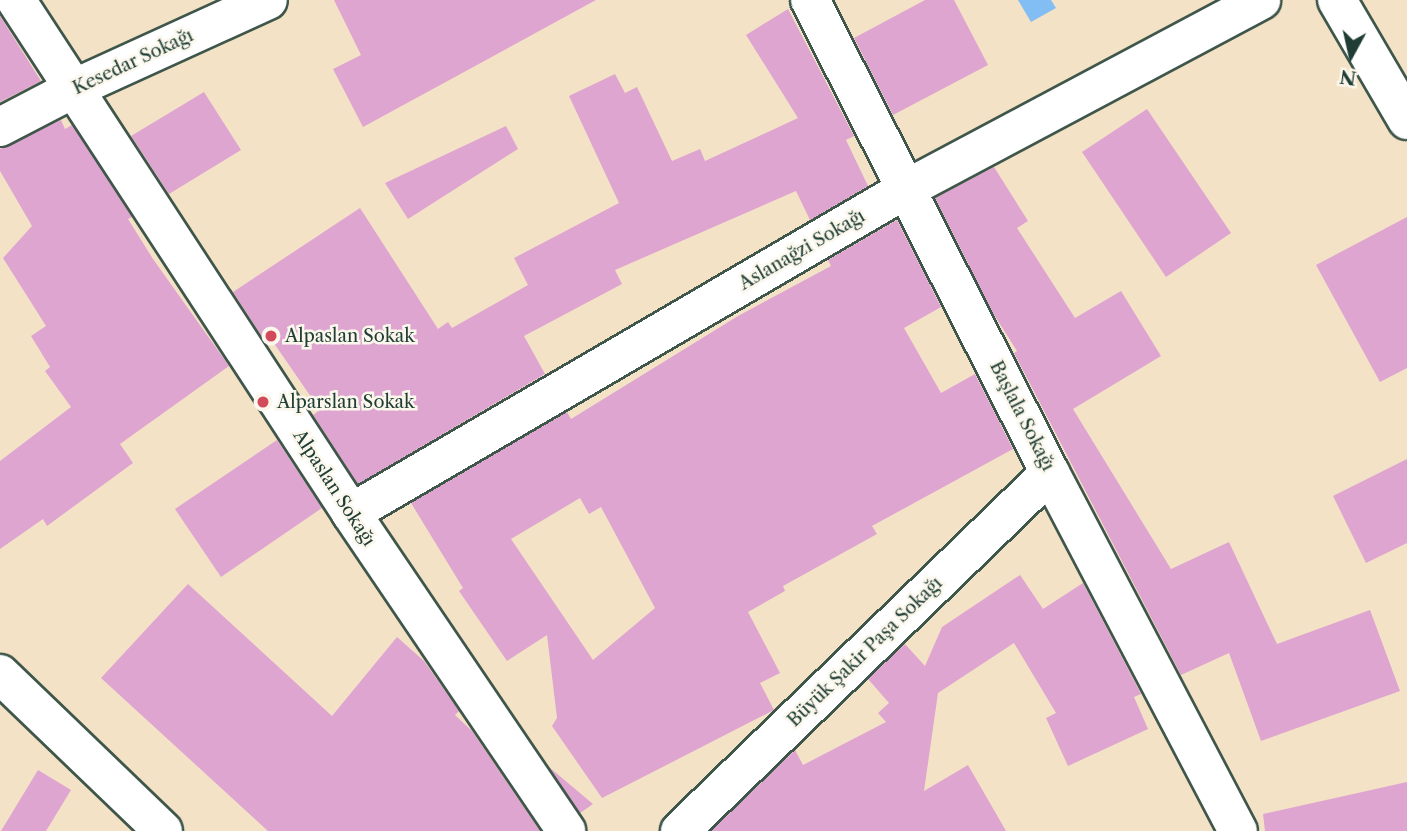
<!DOCTYPE html>
<html>
<head>
<meta charset="utf-8">
<style>
  body { margin:0 }
  #map { position:relative; width:1407px; height:831px; overflow:hidden; background:#f4e2c7; font-family:"Libre Caslon Text",serif }
  div>[style] { position:absolute }
  .water>* { inset:0; background:#82bdf4 }
  .building>* { inset:0; background:#dea5d0 }
  .roads { filter:drop-shadow(2px 0 #3f564a) drop-shadow(-2px 0 #3f564a) drop-shadow(0 2px #3f564a) drop-shadow(0 -2px #3f564a) }
  .minor>* { height:38px; margin:-19px; padding:0 19px; transform-origin:19px; border-radius:19px; background:#fff }
  .tertiary>* { height:38px; margin:-19px; padding:0 19px; transform-origin:19px; border-radius:19px; background:#fff }
  .dots>* { width:19px; height:19px; translate:-50% -50%; box-sizing:border-box; border:4px solid #fbf7ec; border-radius:50% }
  span { translate:-50% -50%; white-space:nowrap; text-align:center; line-height:1.15; -webkit-text-stroke:5px #fbf7ec; paint-order:stroke }
  .street-label { font-size:18px; color:#1f3d34 }
  .poi-label { font-size:18px; color:#1f3d34 }
  .left { translate:0 -50%; text-align:left }
  .north { position:absolute; left:1316px; top:21px; width:70px; height:70px; -webkit-text-stroke:5px #fbf7ec; paint-order:stroke; rotate:188deg; font-size:19px; font-weight:700; line-height:28px; text-align:center; color:#1f3d34 }
  .north::after { content:''; display:block; margin:auto; width:24px; height:32px; background:#1f3d34; clip-path:polygon(50% 0,100% 100%,50% 72%,0 100%) }
</style>
</head>
<body>
<div id="map">
  <div class="water">
    <div style="clip-path:polygon(1018px 0,1051px 0,1056px 8px,1031px 22px)"></div>
  </div>
  <div class="building">
    <div style="clip-path:polygon(334px 0,596px 0,363px 127px,333px 69px,361px 55px)"></div>
    <div style="clip-path:polygon(925px 0,954px 0,988px 65px,893px 115px,854px 38px)"></div>
    <div style="clip-path:polygon(788px 9px,854px 136px,846px 140px,868px 186px,810px 220px,796px 191px,615px 270px,622px 284px,524px 336px,545px 374px,358px 484px,313px 415px,320px 410px,269px 336px,264px 340px,233px 292px,360px 208px,438px 329px,448px 322px,452px 328px,528px 285px,514px 258px,619px 203px,569px 96px,615px 74px,625px 93px,637px 87px,672px 161px,700px 149px,705px 161px,798px 118px,746px 35px)"></div>
    <div style="clip-path:polygon(0 16px,41px 81px,0 102px)"></div>
    <div style="clip-path:polygon(204px 92px,241px 150px,169px 194px,131px 136px)"></div>
    <div style="clip-path:polygon(1147px 109px,1231px 233px,1166px 277px,1082px 152px)"></div>
    <div style="clip-path:polygon(61px 120px,65px 129px,72px 125px,132px 217px,128px 219px,153px 259px,229px 366px,120px 444px,133px 463px,47px 526px,43px 519px,0 549px,0 461px,71px 407px,45px 371px,50px 367px,31px 336px,46px 326px,3px 258px,32px 226px,0 171px,0 149px)"></div>
    <div style="clip-path:polygon(506px 126px,518px 149px,408px 219px,385px 183px)"></div>
    <div style="clip-path:polygon(994px 167px,1028px 221px,1017px 228px,1075px 318px,1121px 291px,1161px 356px,1073px 409px,1171px 569px,1229px 542px,1277px 644px,1370px 610px,1400px 691px,1261px 741px,1229px 653px,1181px 675px,1014px 353px,1017px 351px,993px 313px,935px 198px)"></div>
    <div style="clip-path:polygon(1407px 217px,1407px 368px,1380px 382px,1316px 265px)"></div>
    <div style="clip-path:polygon(evenodd,897px 220px,941px 307px,904px 328px,941px 393px,975px 374px,1013px 449px,872px 526px,877px 534px,783px 586px,785px 591px,748px 612px,780px 673px,760px 683px,774px 710px,602px 798px,552px 726px,557px 718px,547px 635px,507px 661px,459px 591px,463px 588px,411px 503px,567px 412px,571px 419px,738px 316px,831px 266px,828px 260px,897px 220px,580px 498px,589px 514px,601px 507px,655px 608px,593px 660px,511px 539px,580px 498px)"></div>
    <div style="clip-path:polygon(277px 440px,322px 508px,221px 577px,175px 509px)"></div>
    <div style="clip-path:polygon(1407px 459px,1407px 543px,1366px 563px,1333px 496px)"></div>
    <div style="clip-path:polygon(1020px 575px,1043px 609px,1083px 583px,1141px 694px,1134px 697px,1148px 729px,1068px 766px,1046px 718px,1056px 713px,1014px 643px,938px 693px,924px 791px,968px 765px,1006px 831px,711px 831px,795px 750px,803px 765px,886px 722px,878px 713px,889px 703px,868px 679px,905px 644px,925px 666px,942px 627px)"></div>
    <div style="clip-path:polygon(188px 584px,332px 716px,397px 637px,424px 661px,459px 711px,455px 715px,472px 731px,540px 831px,268px 831px,101px 678px)"></div>
    <div style="clip-path:polygon(549px 767px,593px 804px,580px 813px)"></div>
    <div style="clip-path:polygon(38px 770px,71px 790px,46px 831px,1px 831px)"></div>
    <div style="clip-path:polygon(1407px 782px,1407px 831px,1265px 831px,1263px 814px)"></div>
  </div>
  <div class="roads">
    <div class="minor">
      <div style="left:16px;top:0;width:613px;rotate:56.85deg"></div>
      <div style="left:351px;top:513px;width:384px;rotate:55.9deg"></div>
      <div style="left:810px;top:0;width:530px;rotate:63.1deg"></div>
      <div style="left:1050px;top:473px;width:404px;rotate:62.3deg"></div>
      <div style="left:0;top:127px;width:82px;rotate:-27.5deg"></div>
      <div style="left:73px;top:89px;width:214px;rotate:-24.5deg"></div>
      <div style="left:351px;top:513px;width:645px;rotate:-30.26deg"></div>
      <div style="left:908px;top:188px;width:400px;rotate:-28deg"></div>
      <div style="left:0;top:674px;width:226px;rotate:43.9deg"></div>
      <div style="left:680px;top:831px;width:515px;rotate:-44.06deg"></div>
    </div>
    <div class="tertiary">
      <div style="left:1337px;top:0;width:139px;rotate:59.7deg"></div>
    </div>
  </div>
  <div class="dots">
    <div style="left:271px;top:336px;background:#d1495b"></div>
    <div style="left:263px;top:402px;background:#d1495b"></div>
  </div>
  <div class="street-label">
    <span style="left:133px;top:62px;rotate:-25deg">Kesedar Sokağı</span>
    <span style="left:802px;top:250px;rotate:-30deg">Aslanağzi Sokağı</span>
    <span style="left:1022px;top:416px;rotate:63deg">Başlala Sokağı</span>
    <span style="left:334px;top:488px;rotate:57deg">Alpaslan Sokağı</span>
    <span style="left:865px;top:652px;rotate:-44deg">Büyük Şakir Paşa Sokağı</span>
  </div>
  <div class="poi-label">
    <span class="left" style="left:285px;top:336px">Alpaslan Sokak</span>
    <span class="left" style="left:277px;top:402px">Alparslan Sokak</span>
  </div>
  <div class="north">N</div>
</div>
</body>
</html>
